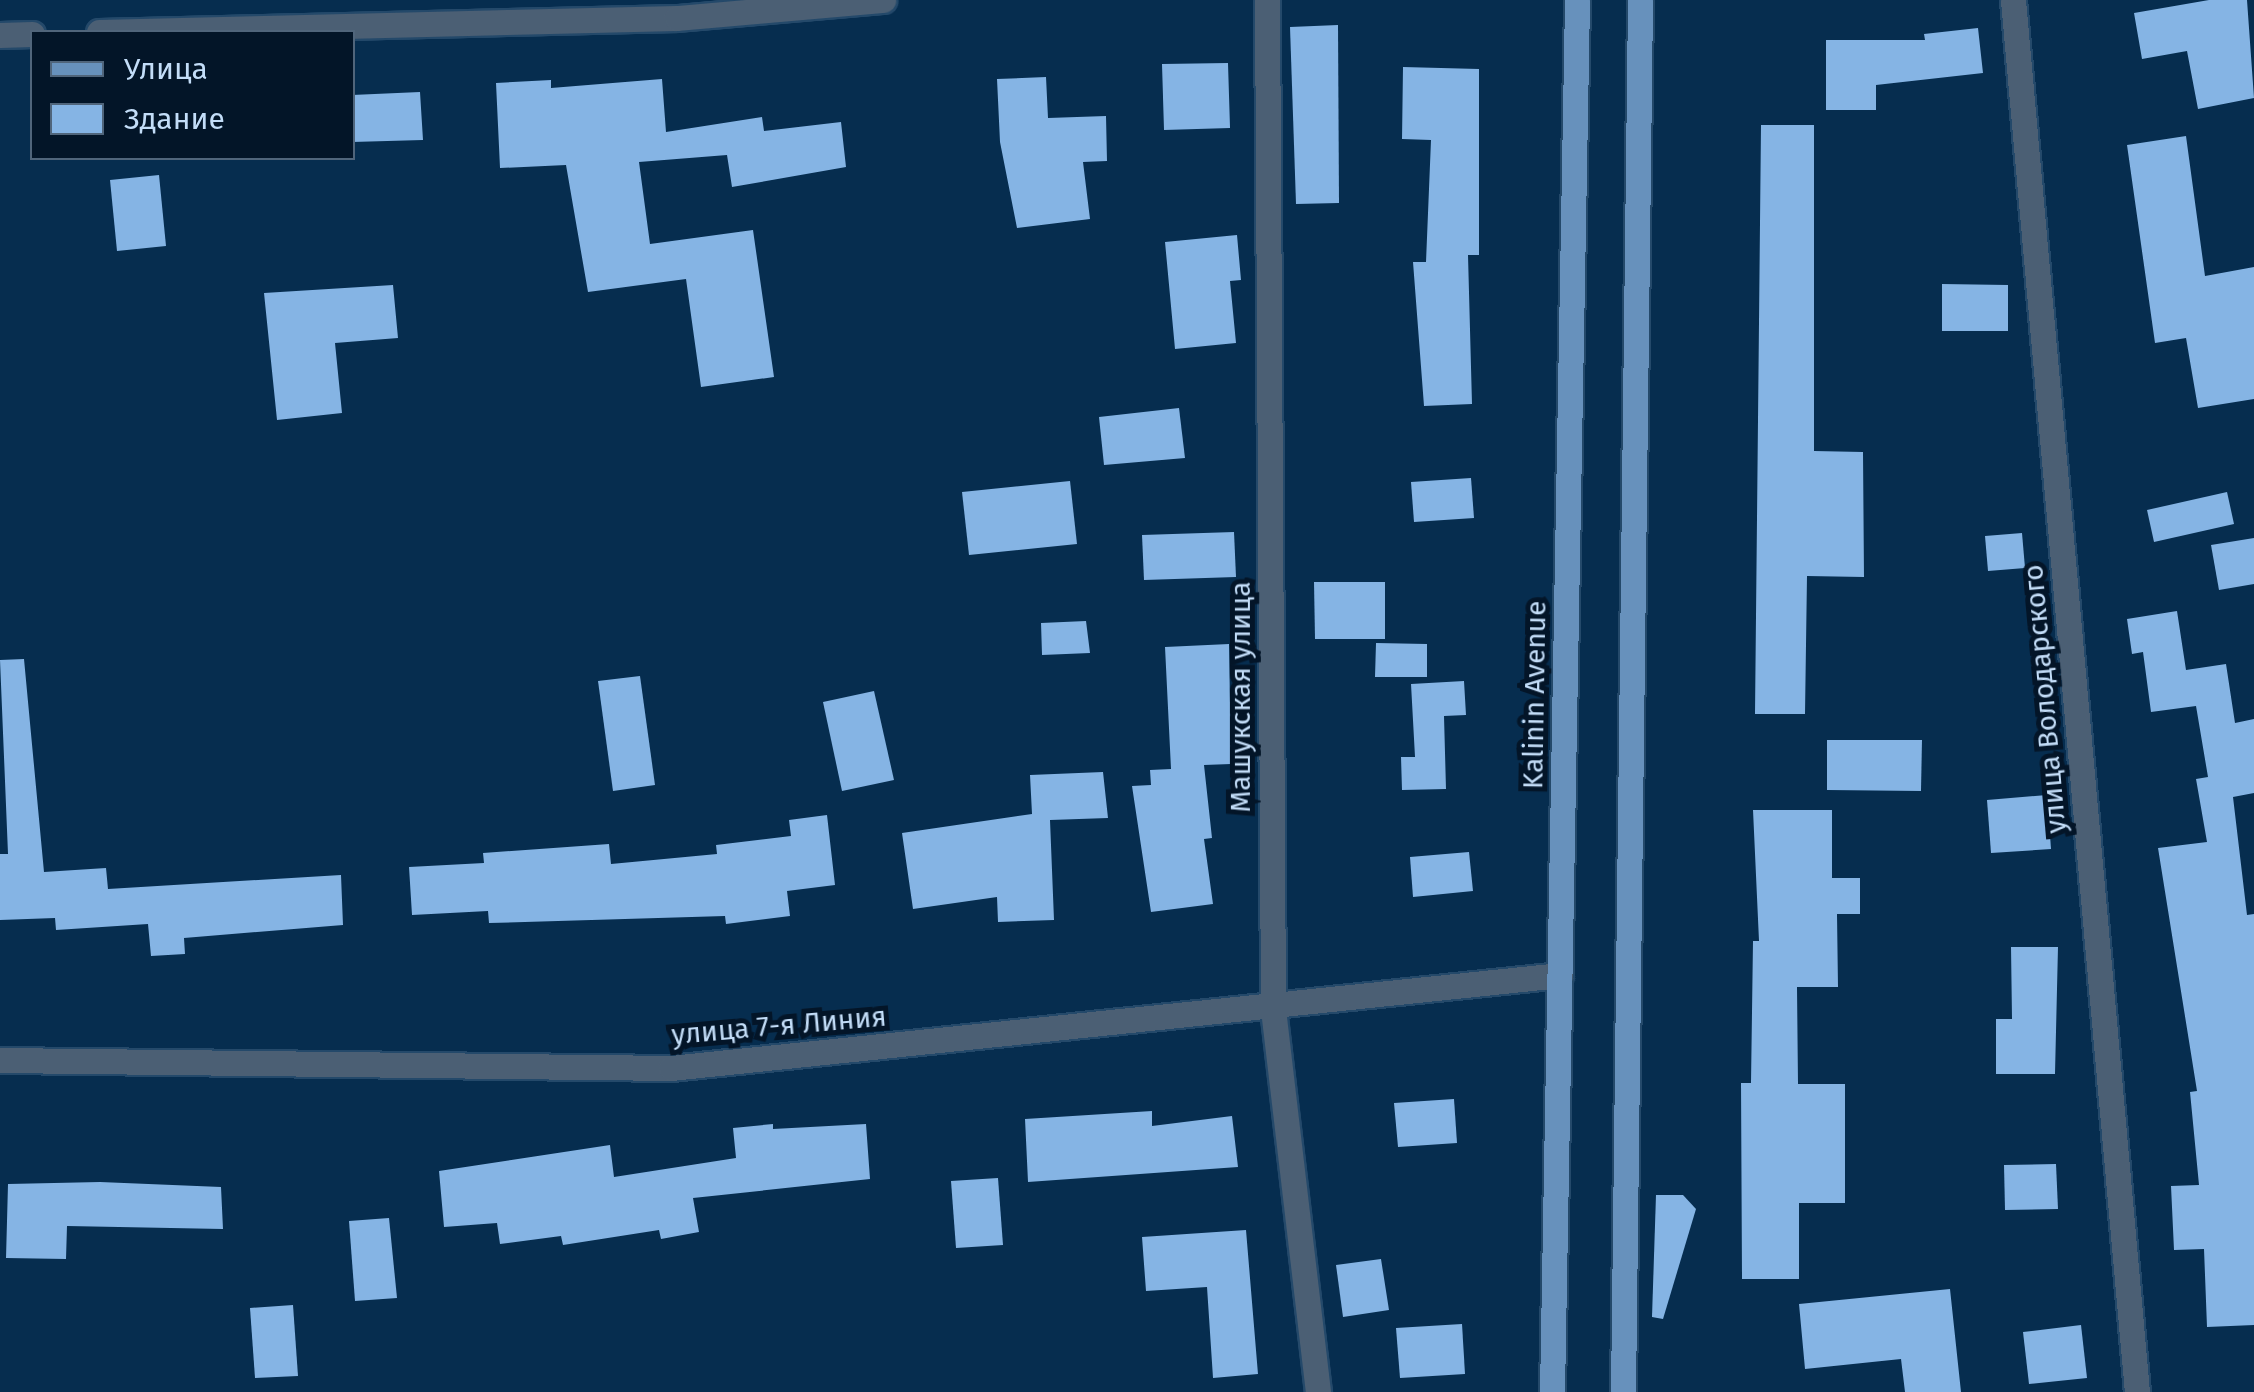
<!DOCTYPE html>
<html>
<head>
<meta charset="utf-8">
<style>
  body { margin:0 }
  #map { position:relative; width:2254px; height:1392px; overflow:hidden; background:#062d4f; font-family:"Fira Sans",sans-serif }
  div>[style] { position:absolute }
  .building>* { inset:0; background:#85b4e4 }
  .roads { filter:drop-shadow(2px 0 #24496a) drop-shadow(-2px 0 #24496a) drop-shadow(0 2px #24496a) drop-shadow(0 -2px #24496a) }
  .minor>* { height:25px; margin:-12.5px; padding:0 12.5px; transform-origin:12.5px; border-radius:12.5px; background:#4b5f74 }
  .primary>* { height:25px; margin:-12.5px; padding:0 12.5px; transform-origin:12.5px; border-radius:12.5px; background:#6791bc }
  span { translate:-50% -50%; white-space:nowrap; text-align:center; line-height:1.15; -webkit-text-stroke:10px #031528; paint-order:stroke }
  .street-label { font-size:28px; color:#c3ddf8 }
  .legend { position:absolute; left:30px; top:30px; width:325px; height:130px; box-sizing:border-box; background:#031528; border:2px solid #50657b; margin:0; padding:12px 18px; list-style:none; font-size:30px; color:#c3ddf8 }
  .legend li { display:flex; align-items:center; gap:20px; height:50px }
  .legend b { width:50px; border:2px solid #50657b }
</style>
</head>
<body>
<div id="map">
  <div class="building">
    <div style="clip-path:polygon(2209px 0,2247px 0,2254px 98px,2198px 109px,2187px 51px,2142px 59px,2134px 13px)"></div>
    <div style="clip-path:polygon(1338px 25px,1339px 203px,1296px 204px,1290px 27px)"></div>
    <div style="clip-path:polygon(1978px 28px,1983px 73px,1876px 85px,1876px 110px,1826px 110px,1826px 40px,1925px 40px,1924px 34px)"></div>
    <div style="clip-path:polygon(1228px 63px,1230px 128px,1164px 130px,1162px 64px)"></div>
    <div style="clip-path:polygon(1403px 67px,1479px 69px,1479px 255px,1468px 255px,1472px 404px,1424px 406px,1413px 262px,1426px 262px,1431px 140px,1402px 139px)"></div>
    <div style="clip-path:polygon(1046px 77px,1048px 118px,1106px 116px,1107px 161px,1083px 162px,1090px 219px,1017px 228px,1000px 142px,997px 79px)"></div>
    <div style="clip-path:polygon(662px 79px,666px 132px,762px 117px,764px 131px,841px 122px,846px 167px,732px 187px,727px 155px,639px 162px,650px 244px,753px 230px,774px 377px,701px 387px,686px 279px,588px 292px,566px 165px,500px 168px,496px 83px,551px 80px,551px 88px)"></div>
    <div style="clip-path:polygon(420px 92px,423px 140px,352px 142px,352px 95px)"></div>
    <div style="clip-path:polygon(1761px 125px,1814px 125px,1814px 451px,1863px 452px,1864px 577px,1807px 576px,1805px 714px,1755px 714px)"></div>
    <div style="clip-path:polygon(2186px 136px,2205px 276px,2254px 267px,2254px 399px,2198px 408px,2186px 338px,2155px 343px,2127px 145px)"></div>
    <div style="clip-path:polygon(159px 175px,166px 246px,117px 251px,110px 180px)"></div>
    <div style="clip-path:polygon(1237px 235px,1241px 280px,1230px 281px,1236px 343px,1175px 349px,1165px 242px)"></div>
    <div style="clip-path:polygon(1942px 284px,2008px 285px,2008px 331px,1942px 331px)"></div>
    <div style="clip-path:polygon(393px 285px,398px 338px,335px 343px,342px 413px,277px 420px,264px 293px)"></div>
    <div style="clip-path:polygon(1179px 408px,1185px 458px,1104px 465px,1099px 417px)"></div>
    <div style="clip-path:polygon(1471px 478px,1474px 518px,1414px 522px,1411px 482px)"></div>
    <div style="clip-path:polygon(1070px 481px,1077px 544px,969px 555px,962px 492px)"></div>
    <div style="clip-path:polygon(2227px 492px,2234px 524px,2154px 542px,2147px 510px)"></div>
    <div style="clip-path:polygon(1234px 532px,1236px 577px,1144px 580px,1142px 535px)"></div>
    <div style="clip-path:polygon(2022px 533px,2025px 568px,1988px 571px,1985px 536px)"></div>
    <div style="clip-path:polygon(2254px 538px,2254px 584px,2219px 590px,2211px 545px)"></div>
    <div style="clip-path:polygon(1314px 582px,1385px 582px,1385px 639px,1315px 639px)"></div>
    <div style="clip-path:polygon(2177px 611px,2186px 670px,2226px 664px,2235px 723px,2254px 719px,2254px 793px,2233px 797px,2247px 915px,2254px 914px,2254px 1325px,2207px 1327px,2204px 1249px,2174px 1250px,2171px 1186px,2199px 1185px,2190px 1092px,2197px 1091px,2158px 848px,2207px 842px,2196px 779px,2208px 777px,2196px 706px,2151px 712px,2143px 652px,2132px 654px,2127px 619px)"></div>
    <div style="clip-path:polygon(1086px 621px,1090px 653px,1042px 655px,1041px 623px)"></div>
    <div style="clip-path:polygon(1376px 643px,1427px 644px,1427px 677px,1375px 677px)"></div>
    <div style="clip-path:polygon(1229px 644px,1231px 764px,1204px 765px,1212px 838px,1204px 839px,1213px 904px,1151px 912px,1132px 786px,1151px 785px,1150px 770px,1171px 769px,1165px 647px)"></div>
    <div style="clip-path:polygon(24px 659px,44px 872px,106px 868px,108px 889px,341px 875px,343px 925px,184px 938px,185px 954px,151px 956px,148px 924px,56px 930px,55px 918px,0 920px,0 854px,8px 854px,0 660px)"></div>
    <div style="clip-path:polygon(640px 676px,655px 785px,613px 791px,598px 681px)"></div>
    <div style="clip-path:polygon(1464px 681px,1466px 715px,1444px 716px,1446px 789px,1402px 790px,1401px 757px,1415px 757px,1411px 684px)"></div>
    <div style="clip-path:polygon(874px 691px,894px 780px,842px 791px,823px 702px)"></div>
    <div style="clip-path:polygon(1827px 740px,1922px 740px,1921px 791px,1827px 790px)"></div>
    <div style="clip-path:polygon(1103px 772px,1108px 818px,1050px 820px,1054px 920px,998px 922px,997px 897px,913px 909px,902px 833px,1032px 814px,1030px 775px)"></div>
    <div style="clip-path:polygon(2047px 795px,2051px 849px,1991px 853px,1987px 800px)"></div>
    <div style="clip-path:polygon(1753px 810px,1832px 810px,1832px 878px,1860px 878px,1860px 914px,1837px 914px,1838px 987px,1797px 987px,1798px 1084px,1845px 1084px,1845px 1203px,1799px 1203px,1799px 1279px,1742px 1279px,1741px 1083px,1751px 1083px,1753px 941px,1759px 941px)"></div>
    <div style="clip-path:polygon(827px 815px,835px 885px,787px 891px,790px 916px,726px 924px,725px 916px,489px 923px,488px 911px,412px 915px,409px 867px,484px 863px,483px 853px,609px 844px,611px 864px,717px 854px,716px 845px,791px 836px,789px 820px)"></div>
    <div style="clip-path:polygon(1469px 852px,1473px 891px,1413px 897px,1410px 857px)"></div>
    <div style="clip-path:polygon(2011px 947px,2058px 947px,2055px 1074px,1996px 1074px,1996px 1019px,2012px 1019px)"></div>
    <div style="clip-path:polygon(1454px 1099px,1457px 1143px,1398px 1147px,1394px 1103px)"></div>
    <div style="clip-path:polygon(1152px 1111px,1152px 1126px,1232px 1116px,1238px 1167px,1028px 1182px,1025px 1119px)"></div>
    <div style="clip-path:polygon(773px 1124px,773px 1129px,866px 1124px,870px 1179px,693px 1198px,699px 1232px,661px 1239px,659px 1230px,563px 1245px,561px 1236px,500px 1244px,497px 1223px,444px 1227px,439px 1171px,610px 1145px,614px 1177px,736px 1158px,733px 1128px)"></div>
    <div style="clip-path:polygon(2056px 1164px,2058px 1209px,2005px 1210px,2004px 1165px)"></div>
    <div style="clip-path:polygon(998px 1178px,1003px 1245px,956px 1248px,951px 1181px)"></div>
    <div style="clip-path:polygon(100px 1182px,221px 1187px,223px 1229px,67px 1226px,66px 1259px,6px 1258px,8px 1184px)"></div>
    <div style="clip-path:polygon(1656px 1195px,1683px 1195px,1696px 1209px,1663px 1319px,1652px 1317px)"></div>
    <div style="clip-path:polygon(389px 1218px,397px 1298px,355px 1301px,349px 1221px)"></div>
    <div style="clip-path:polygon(1246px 1230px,1258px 1374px,1213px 1378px,1207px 1287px,1146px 1291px,1142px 1237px)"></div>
    <div style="clip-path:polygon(1381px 1259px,1389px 1310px,1343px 1317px,1336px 1265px)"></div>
    <div style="clip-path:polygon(1950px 1289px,1961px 1392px,1905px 1392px,1901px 1359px,1805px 1369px,1799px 1304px)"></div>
    <div style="clip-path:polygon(293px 1305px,298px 1376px,255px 1378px,250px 1308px)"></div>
    <div style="clip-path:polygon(1462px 1324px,1465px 1374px,1400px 1378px,1396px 1328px)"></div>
    <div style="clip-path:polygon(2081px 1325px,2087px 1378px,2029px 1384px,2023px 1332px)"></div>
  </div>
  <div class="roads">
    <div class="minor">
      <div style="left:1267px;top:0;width:1009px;rotate:89.66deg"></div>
      <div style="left:1273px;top:1009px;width:386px;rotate:83.3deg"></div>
      <div style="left:2013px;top:0;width:1398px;rotate:84.91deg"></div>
      <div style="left:99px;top:32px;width:578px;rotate:-1.39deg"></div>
      <div style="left:677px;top:18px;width:207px;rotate:-5deg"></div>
      <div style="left:0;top:35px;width:32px;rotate:-2deg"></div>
      <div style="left:0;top:1060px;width:671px;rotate:0.68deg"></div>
      <div style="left:671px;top:1068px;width:894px;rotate:-5.97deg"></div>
    </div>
    <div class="primary">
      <div style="left:1552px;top:1392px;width:1392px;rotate:-88.97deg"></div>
      <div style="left:1623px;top:1392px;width:1392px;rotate:-89.3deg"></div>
    </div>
  </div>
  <div class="street-label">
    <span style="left:1535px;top:695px;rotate:-89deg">Kalinin Avenue</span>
    <span style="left:1241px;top:697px;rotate:-90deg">Машукская улица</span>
    <span style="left:2045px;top:699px;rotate:-95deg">улица Володарского</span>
    <span style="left:779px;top:1026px;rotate:-5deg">улица 7-я Линия</span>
  </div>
  <ul class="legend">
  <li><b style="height:12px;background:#6791bc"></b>Улица</li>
  <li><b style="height:28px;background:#85b4e4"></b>Здание</li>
  </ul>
</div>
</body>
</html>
